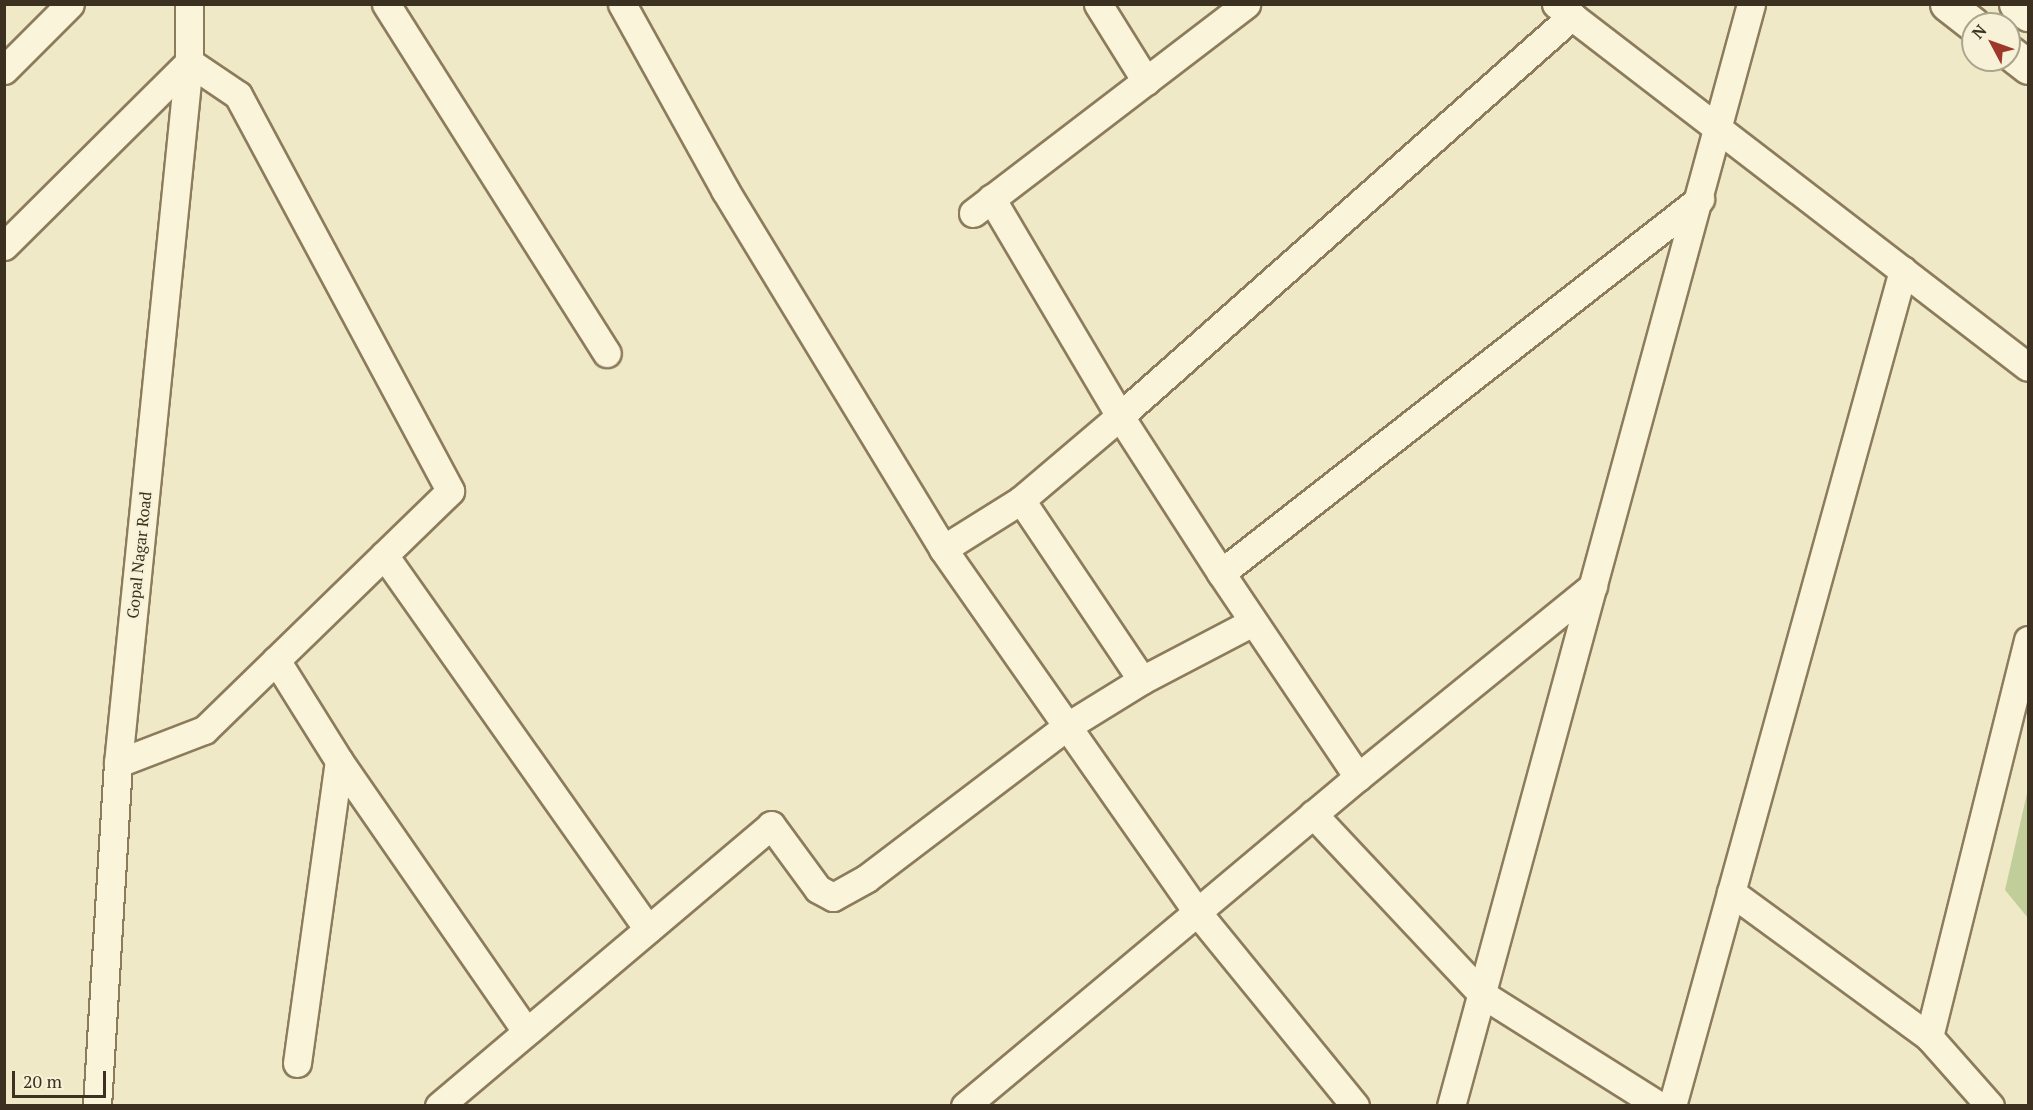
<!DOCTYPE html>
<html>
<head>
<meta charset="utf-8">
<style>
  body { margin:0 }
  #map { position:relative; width:2033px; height:1110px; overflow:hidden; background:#f0e9c7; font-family:"PT Serif",serif }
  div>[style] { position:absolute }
  .green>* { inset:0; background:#c2ce9a }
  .roads { filter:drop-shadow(2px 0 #8c7c5c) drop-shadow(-2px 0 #8c7c5c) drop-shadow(0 2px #8c7c5c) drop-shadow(0 -2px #8c7c5c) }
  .minor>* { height:27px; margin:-13.5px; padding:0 13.5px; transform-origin:13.5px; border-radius:13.5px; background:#faf4db }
  .secondary>* { height:33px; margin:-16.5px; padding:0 16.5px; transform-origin:16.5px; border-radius:16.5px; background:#faf4db }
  span { translate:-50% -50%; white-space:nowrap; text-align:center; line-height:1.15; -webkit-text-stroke:4.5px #f7f2d7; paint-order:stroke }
  .street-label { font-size:16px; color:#3c3120 }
  .frame { position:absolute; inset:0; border:6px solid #3c3120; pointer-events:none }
  .north { position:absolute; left:1961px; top:12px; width:60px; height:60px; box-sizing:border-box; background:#f7f2d7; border:2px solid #aca58e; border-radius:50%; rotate:311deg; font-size:16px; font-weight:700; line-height:24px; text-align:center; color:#3c3120 }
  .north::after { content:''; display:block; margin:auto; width:21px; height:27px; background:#9d382a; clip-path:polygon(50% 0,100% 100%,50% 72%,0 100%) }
  .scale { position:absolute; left:12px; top:1071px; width:94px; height:27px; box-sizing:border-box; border:3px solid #3c3120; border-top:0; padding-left:8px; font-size:18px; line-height:21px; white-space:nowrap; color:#3c3120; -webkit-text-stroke:4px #f7f2d7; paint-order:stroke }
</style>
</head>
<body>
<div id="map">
  <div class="green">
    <div style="clip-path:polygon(2028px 789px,2028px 918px,2005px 890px)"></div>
  </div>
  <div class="roads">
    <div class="minor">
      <div style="left:386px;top:4px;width:413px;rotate:57.7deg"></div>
      <div style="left:622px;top:4px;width:213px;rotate:61deg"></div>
      <div style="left:725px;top:190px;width:420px;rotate:58.7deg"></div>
      <div style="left:943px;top:549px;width:443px;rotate:55deg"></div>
      <div style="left:1197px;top:912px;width:210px;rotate:-40deg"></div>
      <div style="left:1358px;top:777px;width:246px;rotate:-123.9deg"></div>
      <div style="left:1221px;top:573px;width:608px;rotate:-37.98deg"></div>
      <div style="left:1098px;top:4px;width:91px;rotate:58.1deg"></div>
      <div style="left:1556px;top:4px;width:595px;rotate:37.56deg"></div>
      <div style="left:4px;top:70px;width:93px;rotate:-45deg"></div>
      <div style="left:973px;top:213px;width:344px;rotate:-37.4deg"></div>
      <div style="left:4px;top:246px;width:261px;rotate:-44.8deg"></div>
      <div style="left:189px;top:62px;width:59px;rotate:34deg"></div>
      <div style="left:238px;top:95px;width:449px;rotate:61.8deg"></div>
      <div style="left:450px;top:491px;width:343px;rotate:135.8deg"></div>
      <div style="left:204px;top:730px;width:92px;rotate:159deg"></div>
      <div style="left:1021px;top:500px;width:217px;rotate:56.1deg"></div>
      <div style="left:943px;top:549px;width:92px;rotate:-32.1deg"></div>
      <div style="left:1021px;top:500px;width:130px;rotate:-40.3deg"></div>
      <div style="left:1120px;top:416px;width:253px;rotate:-120.6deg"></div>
      <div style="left:384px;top:555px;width:458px;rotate:54.8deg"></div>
      <div style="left:1221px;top:573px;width:187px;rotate:-122.8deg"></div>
      <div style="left:1120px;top:416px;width:604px;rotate:-41.51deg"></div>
      <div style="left:276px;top:660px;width:119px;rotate:58deg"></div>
      <div style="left:339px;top:761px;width:328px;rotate:55.3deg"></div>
      <div style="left:1358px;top:777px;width:303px;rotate:-39.1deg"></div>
      <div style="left:1313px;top:814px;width:247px;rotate:46.8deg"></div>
      <div style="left:1482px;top:994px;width:210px;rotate:32.2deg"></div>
      <div style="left:1731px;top:892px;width:245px;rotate:36.2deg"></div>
      <div style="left:1929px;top:1037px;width:92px;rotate:48.5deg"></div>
      <div style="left:1929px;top:1037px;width:409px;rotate:-76deg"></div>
      <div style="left:297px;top:1063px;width:305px;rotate:-82.1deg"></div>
      <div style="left:97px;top:1106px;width:344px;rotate:-86.5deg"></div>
      <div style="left:118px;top:763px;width:705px;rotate:-84.22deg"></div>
      <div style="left:189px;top:62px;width:58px;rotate:-90deg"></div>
      <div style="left:439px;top:1106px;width:435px;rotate:-40.2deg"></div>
      <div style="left:771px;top:825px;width:79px;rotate:53.7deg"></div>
      <div style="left:818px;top:889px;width:17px;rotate:28deg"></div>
      <div style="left:833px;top:897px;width:39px;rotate:-29deg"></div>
      <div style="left:867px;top:878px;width:250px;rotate:-37.2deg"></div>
      <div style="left:1066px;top:727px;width:89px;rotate:-31.7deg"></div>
      <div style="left:1142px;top:680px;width:125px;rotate:-27.6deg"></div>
      <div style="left:965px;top:1106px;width:302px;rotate:-39.9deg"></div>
      <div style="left:1197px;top:912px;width:250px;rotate:50.8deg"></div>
      <div style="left:1451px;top:1106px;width:1142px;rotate:-74.77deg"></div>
      <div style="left:1672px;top:1106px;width:867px;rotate:-74.55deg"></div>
    </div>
    <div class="secondary">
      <div style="left:1947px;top:4px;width:33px;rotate:38deg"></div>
      <div style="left:2016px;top:4px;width:16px;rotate:40deg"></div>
      <div style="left:2009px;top:52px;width:24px;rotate:38deg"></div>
    </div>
  </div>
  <div class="street-label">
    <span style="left:139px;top:555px;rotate:-84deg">Gopal Nagar Road</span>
  </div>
  <div class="frame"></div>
  <div class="north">N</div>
  <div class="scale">20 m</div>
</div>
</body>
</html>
